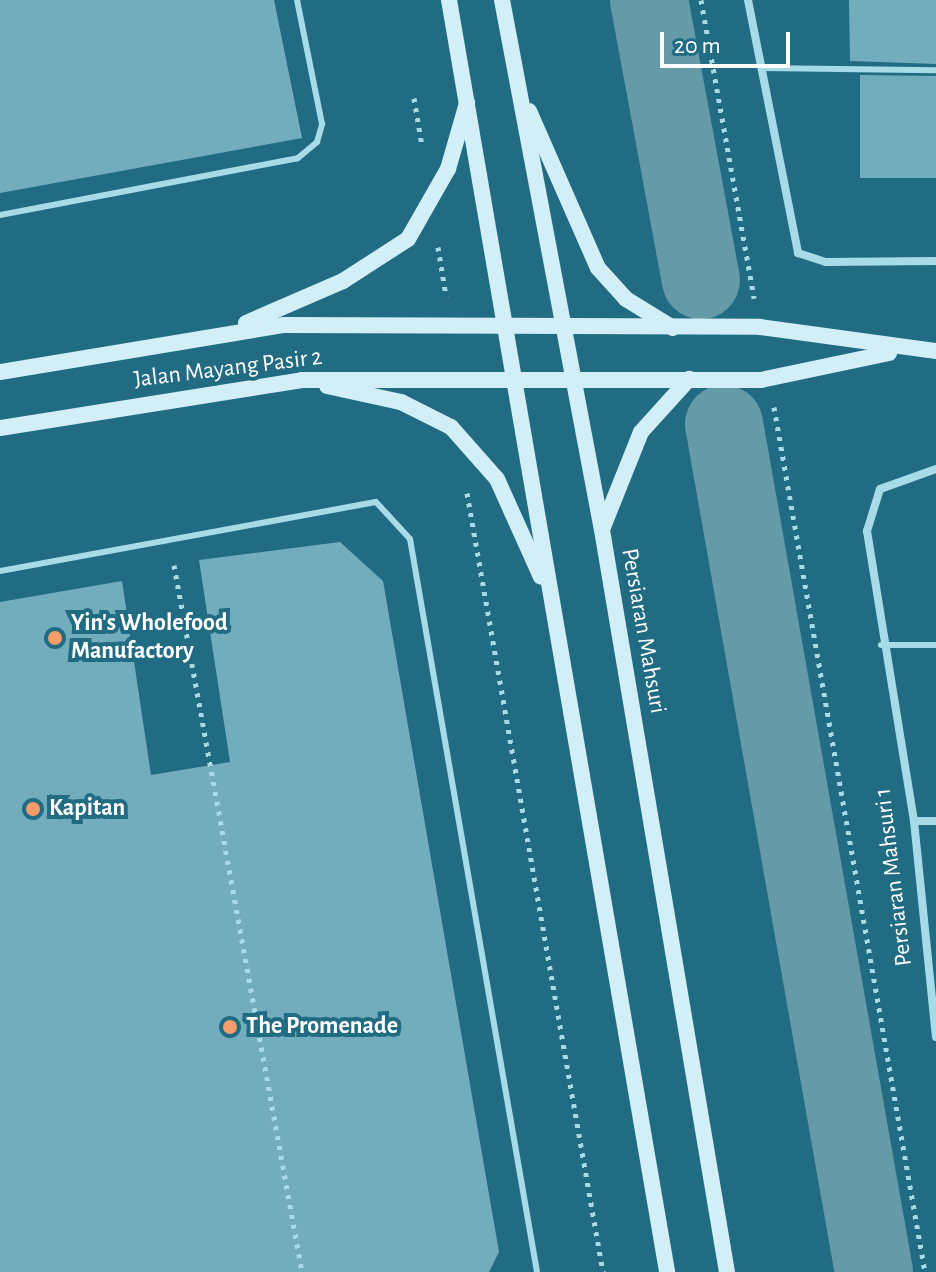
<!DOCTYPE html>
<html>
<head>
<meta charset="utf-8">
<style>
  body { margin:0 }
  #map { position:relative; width:936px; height:1272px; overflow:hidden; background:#216c82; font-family:"Alegreya Sans",sans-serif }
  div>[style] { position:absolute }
  .river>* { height:78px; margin:-39px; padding:0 39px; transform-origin:39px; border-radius:39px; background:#659aa9 }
  .building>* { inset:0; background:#72adbe }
  .path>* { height:5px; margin-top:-2.5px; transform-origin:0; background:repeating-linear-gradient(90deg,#a8dbe8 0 4px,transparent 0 10px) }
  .lane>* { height:6px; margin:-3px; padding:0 3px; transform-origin:3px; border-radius:3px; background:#a8dbe8 }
  .street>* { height:8px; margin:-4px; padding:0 4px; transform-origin:4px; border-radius:4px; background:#a8dbe8 }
  .secondary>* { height:16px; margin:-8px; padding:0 8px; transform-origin:8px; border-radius:8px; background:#d2eef7 }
  .dots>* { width:22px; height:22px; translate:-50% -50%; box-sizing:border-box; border:4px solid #216c82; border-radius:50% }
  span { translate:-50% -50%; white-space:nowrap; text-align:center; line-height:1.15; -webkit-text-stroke:8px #216c82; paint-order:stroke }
  .street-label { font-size:24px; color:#fff }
  .poi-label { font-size:24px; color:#fff; font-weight:700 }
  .left { translate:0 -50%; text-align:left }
  .scale { position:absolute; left:660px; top:32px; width:130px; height:36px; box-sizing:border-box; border:4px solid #fff; border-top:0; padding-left:10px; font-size:24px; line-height:28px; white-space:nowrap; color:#fff; -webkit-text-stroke:6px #216c82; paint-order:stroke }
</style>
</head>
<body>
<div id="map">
  <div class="river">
    <div style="left:649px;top:0;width:285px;rotate:79.5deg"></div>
    <div style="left:724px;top:424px;width:861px;rotate:79.97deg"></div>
  </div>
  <div class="building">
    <div style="clip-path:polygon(0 0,274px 0,302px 138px,0 193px)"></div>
    <div style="clip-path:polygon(849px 0,936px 0,936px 64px,850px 61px)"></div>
    <div style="clip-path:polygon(860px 75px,936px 76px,936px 178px,860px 178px)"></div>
    <div style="clip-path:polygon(340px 542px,383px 581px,499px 1252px,489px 1272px,0 1272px,0 602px,122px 581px,151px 775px,230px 762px,199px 560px)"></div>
  </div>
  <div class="path">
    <div style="left:701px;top:0;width:303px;rotate:79.9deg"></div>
    <div style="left:414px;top:98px;width:49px;rotate:80.5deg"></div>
    <div style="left:438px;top:247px;width:50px;rotate:80.7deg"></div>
    <div style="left:774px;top:407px;width:878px;rotate:80.1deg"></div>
    <div style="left:467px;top:493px;width:791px;rotate:80.1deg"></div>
    <div style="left:174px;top:565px;width:718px;rotate:79.74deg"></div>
  </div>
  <div class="lane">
    <div style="left:762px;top:68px;width:174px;rotate:0.7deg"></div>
    <div style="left:0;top:215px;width:303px;rotate:-10.8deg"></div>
    <div style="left:298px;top:158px;width:25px;rotate:-40deg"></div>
    <div style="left:317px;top:142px;width:19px;rotate:-74deg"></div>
    <div style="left:322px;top:124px;width:126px;rotate:-101.4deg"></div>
    <div style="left:0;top:571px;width:382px;rotate:-10.4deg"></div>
    <div style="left:376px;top:502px;width:50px;rotate:47.4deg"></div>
    <div style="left:410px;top:539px;width:744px;rotate:80.17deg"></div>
    <div style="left:881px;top:645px;width:55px"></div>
  </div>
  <div class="street">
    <div style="left:748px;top:0;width:258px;rotate:78.8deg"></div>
    <div style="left:798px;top:253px;width:29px;rotate:18deg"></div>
    <div style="left:826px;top:262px;width:110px;rotate:-0.5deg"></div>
    <div style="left:936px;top:469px;width:59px;rotate:160.3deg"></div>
    <div style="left:880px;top:489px;width:44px;rotate:107.2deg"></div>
    <div style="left:867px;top:531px;width:294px;rotate:80.8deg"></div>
    <div style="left:914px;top:821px;width:217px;rotate:84.2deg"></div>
    <div style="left:914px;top:821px;width:22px"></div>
  </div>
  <div class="secondary">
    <div style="left:449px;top:0;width:1291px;rotate:80.27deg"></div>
    <div style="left:502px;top:0;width:539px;rotate:79.32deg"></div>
    <div style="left:602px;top:530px;width:752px;rotate:80.44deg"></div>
    <div style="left:529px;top:111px;width:171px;rotate:66.3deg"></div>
    <div style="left:598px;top:268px;width:42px;rotate:47.9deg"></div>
    <div style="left:626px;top:299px;width:55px;rotate:31.7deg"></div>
    <div style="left:246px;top:323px;width:106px;rotate:-23.4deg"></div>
    <div style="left:343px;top:281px;width:77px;rotate:-32.9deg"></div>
    <div style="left:408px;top:239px;width:81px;rotate:-60.3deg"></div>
    <div style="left:448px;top:169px;width:69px;rotate:-73.9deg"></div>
    <div style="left:0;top:372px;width:288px;rotate:-9.4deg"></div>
    <div style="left:284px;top:325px;width:476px;rotate:0.2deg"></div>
    <div style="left:760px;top:327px;width:178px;rotate:7.8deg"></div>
    <div style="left:327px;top:386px;width:76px;rotate:12.2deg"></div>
    <div style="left:401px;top:402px;width:56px;rotate:26.6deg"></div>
    <div style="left:451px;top:427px;width:69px;rotate:48.5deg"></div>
    <div style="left:497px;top:479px;width:107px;rotate:65.8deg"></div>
    <div style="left:0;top:428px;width:306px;rotate:-9deg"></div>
    <div style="left:302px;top:380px;width:459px"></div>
    <div style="left:761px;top:380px;width:131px;rotate:-11.9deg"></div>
    <div style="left:603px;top:527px;width:102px;rotate:-68.2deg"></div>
    <div style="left:641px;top:432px;width:72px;rotate:-47.8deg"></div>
  </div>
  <div class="dots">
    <div style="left:55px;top:638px;background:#f59e69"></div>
    <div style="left:33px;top:809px;background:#f59e69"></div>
    <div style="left:230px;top:1027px;background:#f59e69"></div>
  </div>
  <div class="street-label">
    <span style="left:228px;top:369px;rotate:-7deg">Jalan Mayang Pasir 2</span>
    <span style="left:643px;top:631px;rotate:80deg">Persiaran Mahsuri</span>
    <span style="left:894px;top:877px;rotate:-97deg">Persiaran Mahsuri 1</span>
  </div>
  <div class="poi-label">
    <span class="left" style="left:71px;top:638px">Yin's Wholefood<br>Manufactory</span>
    <span class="left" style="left:49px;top:809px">Kapitan</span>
    <span class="left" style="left:246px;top:1027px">The Promenade</span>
  </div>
  <div class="scale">20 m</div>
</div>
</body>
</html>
